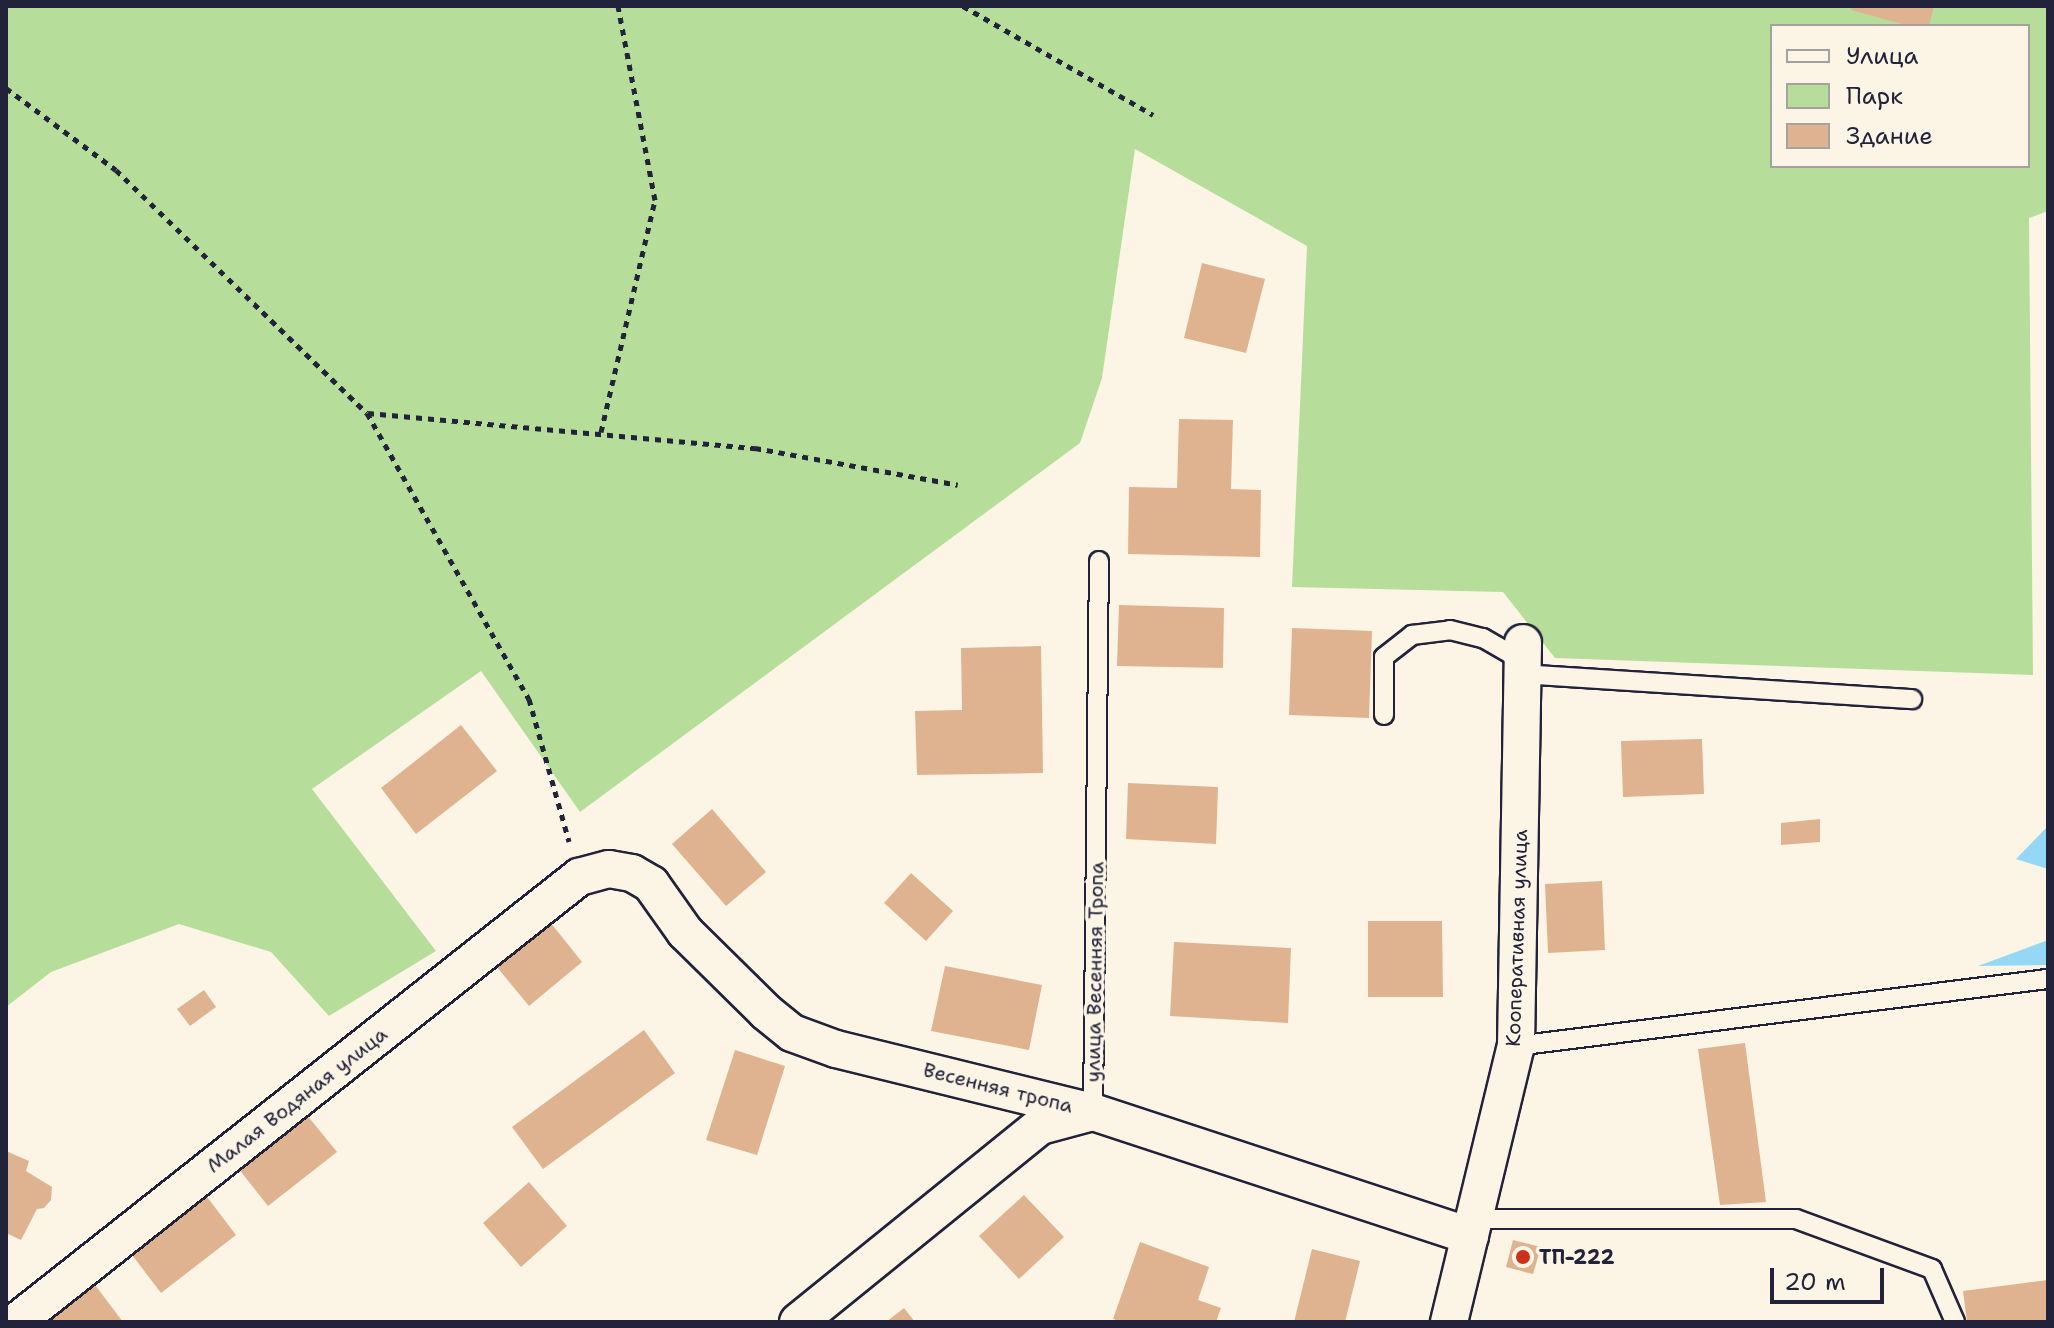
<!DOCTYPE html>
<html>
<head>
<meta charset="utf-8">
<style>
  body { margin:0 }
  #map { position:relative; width:2054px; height:1328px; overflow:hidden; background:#fcf5e5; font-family:"Shantell Sans",sans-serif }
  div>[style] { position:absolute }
  .green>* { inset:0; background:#b6de9a }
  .water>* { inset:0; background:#94d8f6 }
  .building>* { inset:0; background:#dfb390 }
  .path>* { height:5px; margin-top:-2.5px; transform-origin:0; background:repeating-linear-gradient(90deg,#22223b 0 6px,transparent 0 12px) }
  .roads { filter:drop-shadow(2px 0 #22223b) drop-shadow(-2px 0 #22223b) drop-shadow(0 2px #22223b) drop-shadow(0 -2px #22223b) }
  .lane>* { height:18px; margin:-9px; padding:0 9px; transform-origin:9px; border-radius:9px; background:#fcf5e5 }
  .street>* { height:36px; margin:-18px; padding:0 18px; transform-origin:18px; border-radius:18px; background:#fcf5e5 }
  .dots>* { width:22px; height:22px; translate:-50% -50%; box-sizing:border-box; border:4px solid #fcf5e5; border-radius:50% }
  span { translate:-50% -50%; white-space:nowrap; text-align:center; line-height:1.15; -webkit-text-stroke:7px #fcf5e5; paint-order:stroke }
  .street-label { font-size:20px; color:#22223b }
  .poi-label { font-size:20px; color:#22223b; font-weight:700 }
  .left { translate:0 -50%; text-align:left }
  .frame { position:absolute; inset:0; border:8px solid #22223b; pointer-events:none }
  .legend { position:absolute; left:1770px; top:24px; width:260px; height:144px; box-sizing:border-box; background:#fcf5e5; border:2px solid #a5a1a1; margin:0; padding:10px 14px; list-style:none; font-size:24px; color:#22223b }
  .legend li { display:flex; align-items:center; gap:16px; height:40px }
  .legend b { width:40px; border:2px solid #a5a1a1 }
  .scale { position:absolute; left:1770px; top:1268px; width:114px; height:36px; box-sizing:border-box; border:4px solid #22223b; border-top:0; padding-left:10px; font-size:24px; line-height:28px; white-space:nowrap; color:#22223b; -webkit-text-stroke:6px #fcf5e5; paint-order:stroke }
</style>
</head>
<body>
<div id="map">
  <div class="green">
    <div style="clip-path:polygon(evenodd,6px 6px,2048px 6px,2048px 211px,2029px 218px,2033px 675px,1555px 658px,1503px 592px,1292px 587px,1307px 246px,1135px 149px,1102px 378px,1080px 443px,580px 812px,481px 671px,312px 789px,436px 951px,329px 1016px,271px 952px,179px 924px,51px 972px,6px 1007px,6px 6px,1772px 26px,2028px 26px,2028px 166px,1772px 166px,1772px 26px)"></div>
  </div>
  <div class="water">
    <div style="clip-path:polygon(2048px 826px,2048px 869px,2016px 859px)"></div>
    <div style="clip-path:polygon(2048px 940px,2048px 965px,1978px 966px)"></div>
  </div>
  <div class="building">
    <div style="clip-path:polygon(1852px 6px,1934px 6px,1929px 26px,1909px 26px,1851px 10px)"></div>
    <div style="clip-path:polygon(1202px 263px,1265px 279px,1246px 353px,1184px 338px)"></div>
    <div style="clip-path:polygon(1179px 419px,1233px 420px,1231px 489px,1261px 490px,1260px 557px,1128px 554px,1129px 487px,1177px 488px)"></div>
    <div style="clip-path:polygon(1119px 605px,1224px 608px,1223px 668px,1117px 666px)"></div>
    <div style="clip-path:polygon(1292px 628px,1372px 631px,1369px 718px,1289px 715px)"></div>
    <div style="clip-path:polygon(1041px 646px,1043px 773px,917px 775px,915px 711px,962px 710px,961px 648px)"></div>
    <div style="clip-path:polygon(461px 725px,497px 771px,416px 834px,381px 788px)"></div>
    <div style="clip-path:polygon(1702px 739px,1704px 794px,1623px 797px,1621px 741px)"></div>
    <div style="clip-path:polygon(1128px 783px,1218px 787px,1216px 844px,1126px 839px)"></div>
    <div style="clip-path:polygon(712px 809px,766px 872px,726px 906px,672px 844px)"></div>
    <div style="clip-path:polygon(1820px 819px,1820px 842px,1781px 845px,1781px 823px)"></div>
    <div style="clip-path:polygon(911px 873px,953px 911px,926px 941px,884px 903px)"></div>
    <div style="clip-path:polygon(1602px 881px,1605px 950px,1548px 953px,1545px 884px)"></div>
    <div style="clip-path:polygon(546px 917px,582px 962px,529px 1006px,492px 961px)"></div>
    <div style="clip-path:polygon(1368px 921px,1442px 921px,1443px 997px,1368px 997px)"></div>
    <div style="clip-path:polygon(1174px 942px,1291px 948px,1288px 1023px,1170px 1016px)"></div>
    <div style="clip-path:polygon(945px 966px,1042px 985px,1029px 1050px,931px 1031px)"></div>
    <div style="clip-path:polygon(204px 990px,216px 1007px,190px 1026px,177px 1009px)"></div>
    <div style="clip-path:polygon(644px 1030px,675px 1073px,543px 1169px,512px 1127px)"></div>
    <div style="clip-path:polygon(1745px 1043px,1766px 1202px,1720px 1205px,1698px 1049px)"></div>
    <div style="clip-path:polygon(735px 1050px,785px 1066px,757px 1155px,706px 1140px)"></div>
    <div style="clip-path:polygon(302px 1109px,337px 1152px,268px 1206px,234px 1163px)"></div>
    <div style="clip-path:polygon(6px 1151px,29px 1161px,26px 1171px,52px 1187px,51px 1200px,44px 1208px,37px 1209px,21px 1240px,6px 1233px)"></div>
    <div style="clip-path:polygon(529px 1182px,567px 1226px,521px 1267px,483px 1223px)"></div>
    <div style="clip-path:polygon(201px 1189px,236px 1235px,161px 1293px,126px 1247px)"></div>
    <div style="clip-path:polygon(1024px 1195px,1064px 1237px,1019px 1279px,979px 1236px)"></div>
    <div style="clip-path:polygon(1513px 1240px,1541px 1247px,1533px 1274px,1506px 1267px)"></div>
    <div style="clip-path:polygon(1140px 1242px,1209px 1267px,1198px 1300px,1221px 1308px,1216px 1322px,1122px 1322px,1113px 1319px)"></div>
    <div style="clip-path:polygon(1312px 1249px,1360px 1261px,1345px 1322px,1294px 1322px)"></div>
    <div style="clip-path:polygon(89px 1277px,123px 1322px,30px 1322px)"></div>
    <div style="clip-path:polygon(2048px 1280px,2048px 1321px,1967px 1322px,1963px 1291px)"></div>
    <div style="clip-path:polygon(904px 1308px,915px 1322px,886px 1322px)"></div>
  </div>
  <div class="path">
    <div style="left:963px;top:6px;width:219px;rotate:29.8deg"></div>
    <div style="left:6px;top:88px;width:137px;rotate:36.7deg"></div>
    <div style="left:116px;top:170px;width:349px;rotate:44.1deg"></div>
    <div style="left:367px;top:413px;width:329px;rotate:60.5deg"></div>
    <div style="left:529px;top:699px;width:148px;rotate:74.3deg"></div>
    <div style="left:368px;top:413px;width:389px;rotate:5.2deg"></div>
    <div style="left:755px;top:448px;width:206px;rotate:10.3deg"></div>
    <div style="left:601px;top:432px;width:238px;rotate:-76.9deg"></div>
    <div style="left:655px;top:200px;width:197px;rotate:-100.8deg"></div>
  </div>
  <div class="roads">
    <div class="lane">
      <div style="left:1384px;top:715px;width:58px;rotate:-90deg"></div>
      <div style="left:1384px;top:657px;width:36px;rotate:-38deg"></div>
      <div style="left:1412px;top:635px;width:38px;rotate:-7deg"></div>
      <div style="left:1450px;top:630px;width:34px;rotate:14deg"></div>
      <div style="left:1483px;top:638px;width:32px;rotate:30deg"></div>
      <div style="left:1511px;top:654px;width:23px;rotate:61deg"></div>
      <div style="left:1522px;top:674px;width:391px;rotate:3.7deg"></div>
      <div style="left:1516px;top:1046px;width:535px;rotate:-7.19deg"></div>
      <div style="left:1093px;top:1112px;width:551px;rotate:-89.38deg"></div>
      <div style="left:1474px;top:1219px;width:322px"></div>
      <div style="left:1796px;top:1219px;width:145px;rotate:20.2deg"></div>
      <div style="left:1932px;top:1269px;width:58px;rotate:66.5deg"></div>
    </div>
    <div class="street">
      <div style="left:16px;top:1322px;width:718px;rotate:-38.32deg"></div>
      <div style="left:579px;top:877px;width:31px;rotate:-15deg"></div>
      <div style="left:609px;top:869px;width:23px;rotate:10deg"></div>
      <div style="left:632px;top:873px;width:22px;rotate:30deg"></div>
      <div style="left:651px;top:884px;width:59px;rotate:54.7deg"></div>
      <div style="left:685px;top:932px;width:114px;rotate:44.6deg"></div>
      <div style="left:766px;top:1012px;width:33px;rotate:39deg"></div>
      <div style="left:792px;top:1033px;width:47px;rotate:20deg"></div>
      <div style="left:836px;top:1049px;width:265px;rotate:13.8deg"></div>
      <div style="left:1093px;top:1112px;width:397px;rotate:18.2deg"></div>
      <div style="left:798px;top:1322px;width:311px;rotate:-39deg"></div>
      <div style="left:1040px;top:1126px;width:51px;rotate:-14.9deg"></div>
      <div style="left:1449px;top:1322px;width:284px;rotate:-76.4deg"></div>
      <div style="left:1516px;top:1046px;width:403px;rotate:-89deg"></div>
    </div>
  </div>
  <div class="dots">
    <div style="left:1523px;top:1257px;background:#c8321e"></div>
  </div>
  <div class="street-label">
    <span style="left:1517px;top:938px;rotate:-88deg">Кооперативная улица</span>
    <span style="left:1095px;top:972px;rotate:-89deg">улица Весенняя Тропа</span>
    <span style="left:998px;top:1088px;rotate:14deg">Весенняя тропа</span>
    <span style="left:297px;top:1100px;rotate:-38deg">Малая Водяная улица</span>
  </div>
  <div class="poi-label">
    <span class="left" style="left:1539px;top:1257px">ТП-222</span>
  </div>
  <div class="frame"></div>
  <ul class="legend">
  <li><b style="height:10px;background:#fcf5e5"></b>Улица</li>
  <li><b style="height:22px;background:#b6de9a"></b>Парк</li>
  <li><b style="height:22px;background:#dfb390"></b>Здание</li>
  </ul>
  <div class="scale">20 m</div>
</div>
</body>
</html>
